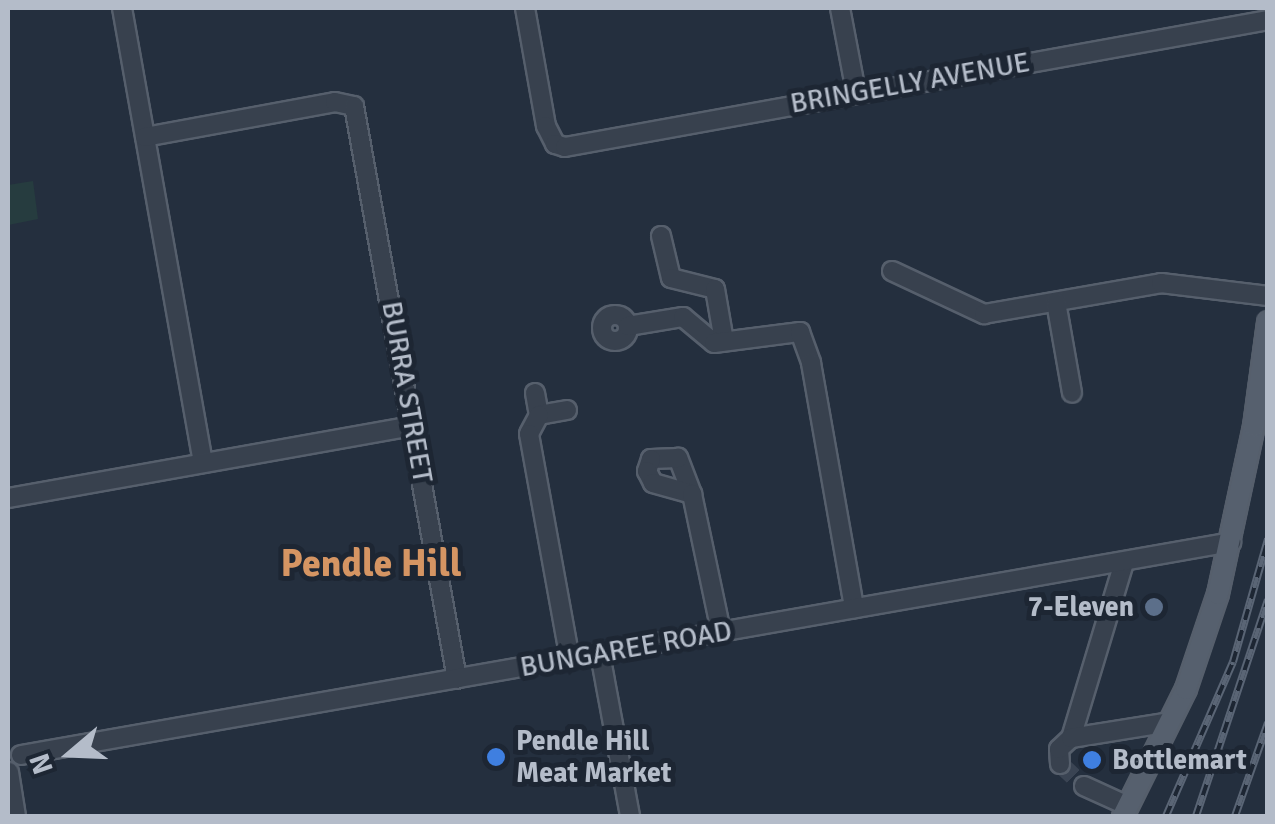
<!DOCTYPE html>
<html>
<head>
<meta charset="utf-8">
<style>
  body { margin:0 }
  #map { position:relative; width:1275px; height:824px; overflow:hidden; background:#242f3e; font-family:Signika,sans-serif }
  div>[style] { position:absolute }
  .green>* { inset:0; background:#263c3f }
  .minor-tunnel>* { height:18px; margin-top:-9px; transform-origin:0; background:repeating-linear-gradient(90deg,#3a4453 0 18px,transparent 0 27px) }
  .roads { filter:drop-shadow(2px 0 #565f6c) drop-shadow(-2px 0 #565f6c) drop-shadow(0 2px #565f6c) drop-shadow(0 -2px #565f6c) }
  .minor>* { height:18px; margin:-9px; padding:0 9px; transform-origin:9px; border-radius:9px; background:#38414e }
  .minor>.ring { margin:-9px; padding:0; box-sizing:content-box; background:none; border:18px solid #38414e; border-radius:50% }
  .major>* { height:20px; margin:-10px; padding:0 10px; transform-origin:10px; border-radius:10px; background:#56606e }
  .rail>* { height:8px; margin-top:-4px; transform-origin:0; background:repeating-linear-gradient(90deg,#1d2633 0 11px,#5a6575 0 22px); box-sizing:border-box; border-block:2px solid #5a6575 }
  .dots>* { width:28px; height:28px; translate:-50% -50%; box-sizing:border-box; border:5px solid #1d2633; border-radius:50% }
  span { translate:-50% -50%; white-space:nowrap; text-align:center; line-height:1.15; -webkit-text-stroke:10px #1d2633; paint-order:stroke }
  .street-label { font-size:28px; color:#b4bcc9 }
  .poi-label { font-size:28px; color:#b4bcc9; font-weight:700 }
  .right { translate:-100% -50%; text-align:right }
  .left { translate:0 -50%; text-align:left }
  .district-label { font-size:38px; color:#d59563; font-weight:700 }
  .frame { position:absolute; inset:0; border:10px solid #b4bcc9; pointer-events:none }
  .north { position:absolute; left:20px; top:704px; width:100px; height:100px; -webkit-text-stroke:8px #1d2633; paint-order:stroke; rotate:251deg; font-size:28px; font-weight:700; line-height:40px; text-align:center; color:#b4bcc9 }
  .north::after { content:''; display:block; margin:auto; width:35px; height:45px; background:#b4bcc9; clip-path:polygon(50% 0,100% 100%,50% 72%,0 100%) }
</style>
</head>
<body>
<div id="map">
  <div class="green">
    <div style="clip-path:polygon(33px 181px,38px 219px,8px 225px,8px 185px)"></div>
  </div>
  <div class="minor-tunnel">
    <div style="left:1060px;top:764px;width:33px;rotate:43deg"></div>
  </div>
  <div class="roads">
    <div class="minor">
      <div style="left:122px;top:8px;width:462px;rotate:79.9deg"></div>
      <div style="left:525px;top:8px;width:120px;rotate:79.9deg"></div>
      <div style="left:546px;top:126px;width:20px;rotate:63deg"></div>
      <div style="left:555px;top:144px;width:10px;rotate:17deg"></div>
      <div style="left:565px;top:147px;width:714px;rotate:-10.24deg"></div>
      <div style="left:840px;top:8px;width:86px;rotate:79.2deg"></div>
      <div style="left:145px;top:137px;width:193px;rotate:-10.4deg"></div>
      <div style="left:335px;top:102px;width:19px;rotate:12deg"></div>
      <div style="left:354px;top:106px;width:582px;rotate:79.81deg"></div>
      <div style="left:661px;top:236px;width:43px;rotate:76.6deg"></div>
      <div style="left:671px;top:278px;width:45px;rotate:14deg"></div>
      <div style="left:715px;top:289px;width:53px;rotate:80.2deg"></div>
      <div style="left:892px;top:271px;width:102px;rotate:25.1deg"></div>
      <div style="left:984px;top:314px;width:180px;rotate:-9.9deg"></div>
      <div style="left:1161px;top:283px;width:108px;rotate:6.9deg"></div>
      <div style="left:1056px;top:302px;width:92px;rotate:80deg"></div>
      <div class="ring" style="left:602px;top:315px;width:8px;height:8px"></div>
      <div style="left:628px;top:326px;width:56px;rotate:-9.3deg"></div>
      <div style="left:683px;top:317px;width:40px;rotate:40deg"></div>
      <div style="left:714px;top:343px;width:87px;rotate:-7.3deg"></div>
      <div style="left:800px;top:332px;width:33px;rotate:70deg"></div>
      <div style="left:811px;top:363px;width:249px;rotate:80deg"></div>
      <div style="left:535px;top:393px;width:22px;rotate:80deg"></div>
      <div style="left:567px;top:410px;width:28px;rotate:170deg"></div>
      <div style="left:539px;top:415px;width:21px;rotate:118deg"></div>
      <div style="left:529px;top:434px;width:229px;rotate:79.7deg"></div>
      <div style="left:692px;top:494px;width:39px;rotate:-111deg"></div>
      <div style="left:678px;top:458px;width:27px;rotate:178deg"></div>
      <div style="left:651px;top:459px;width:13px;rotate:108deg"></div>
      <div style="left:647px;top:471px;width:13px;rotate:63deg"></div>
      <div style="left:653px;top:483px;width:41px;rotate:15.8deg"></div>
      <div style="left:692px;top:494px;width:141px;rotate:78.1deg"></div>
      <div style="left:8px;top:498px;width:411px;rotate:-10.1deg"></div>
      <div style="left:600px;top:654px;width:165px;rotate:79.5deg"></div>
      <div style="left:1071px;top:738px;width:184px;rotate:-73.2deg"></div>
      <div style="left:21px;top:755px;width:1229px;rotate:-9.98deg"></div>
      <div style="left:1060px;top:764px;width:15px;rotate:-94deg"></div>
      <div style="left:1059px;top:749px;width:16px;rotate:-43deg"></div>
      <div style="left:1071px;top:738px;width:100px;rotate:-9.2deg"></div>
      <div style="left:9px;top:772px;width:45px;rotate:81deg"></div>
      <div style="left:1084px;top:786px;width:48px;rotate:24.4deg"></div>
    </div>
    <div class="major">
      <div style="left:1123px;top:816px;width:142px;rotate:-63.6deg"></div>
      <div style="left:1186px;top:689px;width:100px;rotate:-71.4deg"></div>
      <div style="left:1218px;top:594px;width:172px;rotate:-77.9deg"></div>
      <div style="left:1254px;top:426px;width:105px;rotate:-82.3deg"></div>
    </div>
  </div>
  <div class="rail">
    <div style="left:1166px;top:816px;width:168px;rotate:-66.5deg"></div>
    <div style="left:1233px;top:662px;width:128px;rotate:-74.1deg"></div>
    <div style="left:1196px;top:816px;width:228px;rotate:-71.6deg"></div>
    <div style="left:1235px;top:816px;width:99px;rotate:-70.5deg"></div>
  </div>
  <div class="dots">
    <div style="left:1154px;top:607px;background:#5c6f8a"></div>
    <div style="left:496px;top:757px;background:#3f7fe0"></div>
    <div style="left:1092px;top:760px;background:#3f7fe0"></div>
  </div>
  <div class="street-label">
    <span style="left:910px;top:83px;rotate:-10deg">BRINGELLY AVENUE</span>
    <span style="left:407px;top:392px;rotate:80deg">BURRA STREET</span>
    <span style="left:626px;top:649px;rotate:-10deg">BUNGAREE ROAD</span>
  </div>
  <div class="poi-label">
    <span class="right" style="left:1134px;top:607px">7-Eleven</span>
    <span class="left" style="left:516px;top:757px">Pendle Hill<br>Meat Market</span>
    <span class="left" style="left:1112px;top:760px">Bottlemart</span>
  </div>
  <div class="district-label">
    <span style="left:371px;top:564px">Pendle Hill</span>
  </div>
  <div class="frame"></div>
  <div class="north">N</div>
</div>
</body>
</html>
